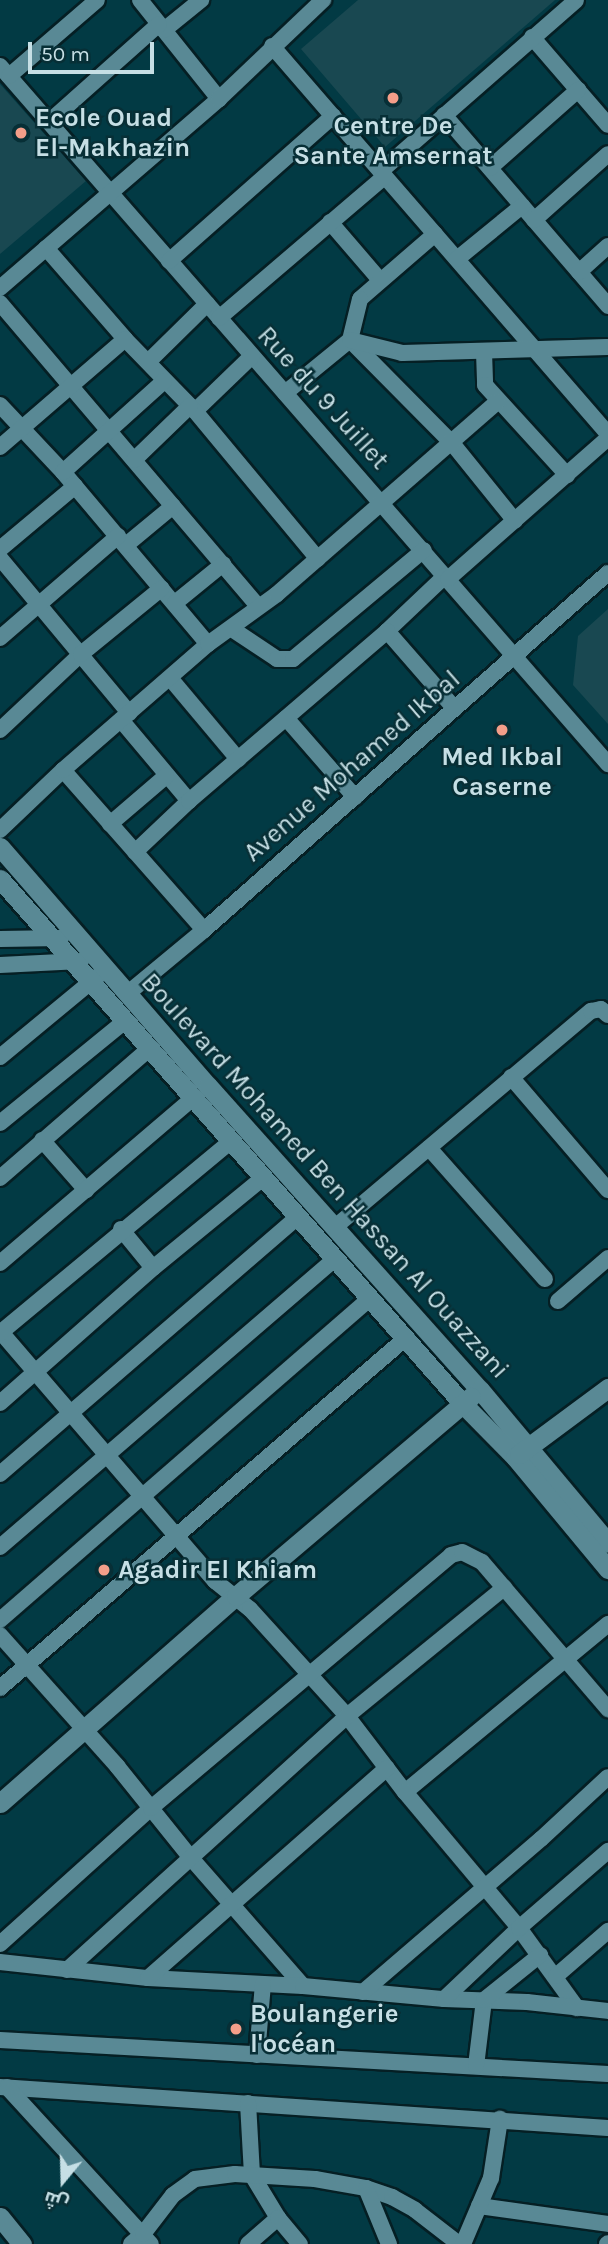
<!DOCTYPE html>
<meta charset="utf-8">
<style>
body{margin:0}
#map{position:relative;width:608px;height:2244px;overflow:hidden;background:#023a44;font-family:Karla,Cairo,sans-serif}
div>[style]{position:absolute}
.built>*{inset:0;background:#194851}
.roads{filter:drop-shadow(2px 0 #051f24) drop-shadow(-2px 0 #051f24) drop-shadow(0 2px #051f24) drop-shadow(0 -2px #051f24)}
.minor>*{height:16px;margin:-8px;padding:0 8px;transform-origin:8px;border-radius:8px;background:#598995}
.tertiary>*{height:19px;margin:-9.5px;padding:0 9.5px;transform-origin:9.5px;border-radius:9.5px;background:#598995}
.dots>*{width:19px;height:19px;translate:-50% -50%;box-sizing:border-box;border:4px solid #072f36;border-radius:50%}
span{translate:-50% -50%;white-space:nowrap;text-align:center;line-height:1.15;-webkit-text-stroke:5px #072f36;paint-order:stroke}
.poi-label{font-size:26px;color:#c6dfe5;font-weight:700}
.left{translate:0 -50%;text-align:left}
.street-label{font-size:26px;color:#c6dfe5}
.north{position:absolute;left:28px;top:2146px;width:70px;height:70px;-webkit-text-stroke:5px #072f36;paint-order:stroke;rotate:199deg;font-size:19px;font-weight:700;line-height:28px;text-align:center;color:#c6dfe5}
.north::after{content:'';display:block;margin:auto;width:24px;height:32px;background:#c6dfe5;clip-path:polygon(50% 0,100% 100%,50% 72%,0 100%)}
.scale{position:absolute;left:28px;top:42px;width:126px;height:32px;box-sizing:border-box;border:4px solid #c6dfe5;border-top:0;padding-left:9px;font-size:21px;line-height:24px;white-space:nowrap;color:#c6dfe5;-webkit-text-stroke:5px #072f36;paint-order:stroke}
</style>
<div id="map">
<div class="built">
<div style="clip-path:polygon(358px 0,555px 0,385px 147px,301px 49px)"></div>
<div style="clip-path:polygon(0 84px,86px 181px,0 254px)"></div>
<div style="clip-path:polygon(608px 609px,608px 724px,573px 685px,578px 636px)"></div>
</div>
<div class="roads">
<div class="minor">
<div style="left:140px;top:0;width:127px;rotate:51.4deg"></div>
<div style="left:164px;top:30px;width:48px;rotate:-39deg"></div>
<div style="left:532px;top:37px;width:116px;rotate:49.2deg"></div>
<div style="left:272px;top:46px;width:513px;rotate:49.11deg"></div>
<div style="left:0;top:66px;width:926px;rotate:48.94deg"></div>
<div style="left:9px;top:76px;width:116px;rotate:-40.8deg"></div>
<div style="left:444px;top:115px;width:252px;rotate:49.3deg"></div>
<div style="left:49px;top:122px;width:147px;rotate:-41.7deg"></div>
<div style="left:490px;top:168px;width:118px;rotate:-41.6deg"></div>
<div style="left:381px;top:171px;width:259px;rotate:-41.2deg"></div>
<div style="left:534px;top:220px;width:99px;rotate:-41.7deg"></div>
<div style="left:330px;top:222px;width:75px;rotate:49.3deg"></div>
<div style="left:435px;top:234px;width:99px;rotate:139.1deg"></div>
<div style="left:360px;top:299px;width:42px;rotate:103.7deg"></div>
<div style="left:350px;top:340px;width:145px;rotate:45.3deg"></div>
<div style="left:452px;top:443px;width:100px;rotate:51.1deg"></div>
<div style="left:46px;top:248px;width:121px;rotate:49deg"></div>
<div style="left:457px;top:259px;width:84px;rotate:-39.2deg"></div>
<div style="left:169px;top:261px;width:219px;rotate:-41.5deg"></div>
<div style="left:579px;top:272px;width:39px;rotate:-42deg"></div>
<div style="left:0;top:288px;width:289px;rotate:-40.8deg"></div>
<div style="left:219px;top:99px;width:144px;rotate:-43.6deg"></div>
<div style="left:0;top:303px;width:398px;rotate:49.6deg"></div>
<div style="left:219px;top:318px;width:218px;rotate:-40.5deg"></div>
<div style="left:484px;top:352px;width:33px;rotate:88deg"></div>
<div style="left:485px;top:385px;width:122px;rotate:47.7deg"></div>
<div style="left:148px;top:362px;width:83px;rotate:-44.5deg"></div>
<div style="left:285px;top:393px;width:84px;rotate:-39.2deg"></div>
<div style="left:350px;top:340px;width:54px;rotate:14deg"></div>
<div style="left:402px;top:353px;width:206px;rotate:-1.7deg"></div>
<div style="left:0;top:405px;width:92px;rotate:46.8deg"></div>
<div style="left:63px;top:472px;width:225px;rotate:49.9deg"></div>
<div style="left:195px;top:411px;width:79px;rotate:-44deg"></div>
<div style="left:0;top:447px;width:165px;rotate:-40.8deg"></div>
<div style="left:125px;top:339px;width:100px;rotate:45.8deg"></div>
<div style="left:195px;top:411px;width:192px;rotate:50.3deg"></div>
<div style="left:134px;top:460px;width:78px;rotate:-44deg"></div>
<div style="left:63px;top:472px;width:136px;rotate:-42deg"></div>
<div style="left:126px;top:545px;width:61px;rotate:-39.7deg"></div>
<div style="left:0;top:549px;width:98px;rotate:-40deg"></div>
<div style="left:0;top:558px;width:202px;rotate:50.2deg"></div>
<div style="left:445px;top:576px;width:80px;rotate:136.5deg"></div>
<div style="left:387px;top:631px;width:103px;rotate:48.9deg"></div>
<div style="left:448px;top:579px;width:213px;rotate:-41.4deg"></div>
<div style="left:175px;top:603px;width:62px;rotate:-39.1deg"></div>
<div style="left:232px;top:629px;width:54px;rotate:33.7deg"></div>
<div style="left:277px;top:659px;width:16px"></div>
<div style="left:293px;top:659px;width:170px;rotate:-39.8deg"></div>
<div style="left:0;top:638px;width:156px;rotate:-40.8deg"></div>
<div style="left:170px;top:678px;width:106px;rotate:50deg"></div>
<div style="left:286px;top:718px;width:105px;rotate:48.9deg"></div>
<div style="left:121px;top:720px;width:106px;rotate:50deg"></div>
<div style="left:0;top:730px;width:111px;rotate:-43.2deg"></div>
<div style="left:81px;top:654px;width:104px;rotate:-39.2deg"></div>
<div style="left:63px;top:770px;width:213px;rotate:48.6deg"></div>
<div style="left:110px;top:824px;width:74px;rotate:-40.6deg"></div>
<div style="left:0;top:830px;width:87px;rotate:-43.6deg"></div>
<div style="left:63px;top:770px;width:192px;rotate:-41deg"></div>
<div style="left:208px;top:644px;width:85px;rotate:-35.9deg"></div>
<div style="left:277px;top:594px;width:293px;rotate:-41.1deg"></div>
<div style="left:135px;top:852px;width:74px;rotate:-43.4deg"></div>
<div style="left:189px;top:801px;width:261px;rotate:-40.6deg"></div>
<div style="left:0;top:939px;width:61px;rotate:-0.9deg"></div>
<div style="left:0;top:965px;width:81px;rotate:-2.8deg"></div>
<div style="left:127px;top:994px;width:100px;rotate:-39.7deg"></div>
<div style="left:204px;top:930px;width:539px;rotate:-41.47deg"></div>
<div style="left:0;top:1057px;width:127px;rotate:-39.6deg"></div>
<div style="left:511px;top:1077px;width:149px;rotate:49.4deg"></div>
<div style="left:0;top:1123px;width:161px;rotate:-39.2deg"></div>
<div style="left:42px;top:1140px;width:67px;rotate:48.7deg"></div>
<div style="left:429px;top:1148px;width:175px;rotate:48.5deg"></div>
<div style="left:0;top:1178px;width:198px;rotate:-40.9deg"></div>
<div style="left:335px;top:1227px;width:335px;rotate:-40.2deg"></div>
<div style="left:591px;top:1011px;width:10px;rotate:-11deg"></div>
<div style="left:601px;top:1009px;width:9px;rotate:41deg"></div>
<div style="left:121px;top:1229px;width:50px;rotate:50.6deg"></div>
<div style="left:0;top:1263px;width:254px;rotate:-40.5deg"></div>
<div style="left:558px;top:1301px;width:66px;rotate:-40.7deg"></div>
<div style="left:0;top:1331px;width:330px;rotate:49.3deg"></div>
<div style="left:215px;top:1581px;width:45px;rotate:38.7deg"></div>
<div style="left:250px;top:1609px;width:144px;rotate:47.8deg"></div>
<div style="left:347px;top:1716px;width:96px;rotate:52.7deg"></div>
<div style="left:405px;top:1792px;width:264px;rotate:-39.6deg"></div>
<div style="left:0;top:1333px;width:300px;rotate:-39.7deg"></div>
<div style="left:0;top:1403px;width:204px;rotate:-41.4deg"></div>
<div style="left:153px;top:1268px;width:142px;rotate:-39.3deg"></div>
<div style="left:0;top:1474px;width:394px;rotate:-40.8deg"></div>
<div style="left:0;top:1547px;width:442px;rotate:-40.7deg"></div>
<div style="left:0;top:1620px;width:491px;rotate:-41deg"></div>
<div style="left:0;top:1635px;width:176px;rotate:48.2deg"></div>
<div style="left:117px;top:1766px;width:118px;rotate:51.2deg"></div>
<div style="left:191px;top:1858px;width:170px;rotate:48.8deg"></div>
<div style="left:0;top:1688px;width:537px;rotate:-40.77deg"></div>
<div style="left:405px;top:1792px;width:177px;rotate:50deg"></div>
<div style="left:519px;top:1928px;width:99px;rotate:54.1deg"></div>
<div style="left:0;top:1944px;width:203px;rotate:-42deg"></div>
<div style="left:151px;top:1808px;width:392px;rotate:-40.1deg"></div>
<div style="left:451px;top:1555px;width:11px;rotate:-15deg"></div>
<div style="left:462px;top:1552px;width:22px;rotate:27deg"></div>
<div style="left:482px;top:1562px;width:194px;rotate:49.4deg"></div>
<div style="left:0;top:1962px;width:149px;rotate:6.2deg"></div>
<div style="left:148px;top:1978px;width:155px;rotate:3deg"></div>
<div style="left:303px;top:1986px;width:142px;rotate:5.3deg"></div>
<div style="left:444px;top:1999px;width:83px;rotate:2.1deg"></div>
<div style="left:527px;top:2002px;width:81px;rotate:6.3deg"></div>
<div style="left:67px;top:1970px;width:378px;rotate:-42.2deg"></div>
<div style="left:347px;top:1716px;width:203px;rotate:-39.2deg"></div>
<div style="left:556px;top:1976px;width:69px;rotate:-40.9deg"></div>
<div style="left:148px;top:1978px;width:318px;rotate:-41.3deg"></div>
<div style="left:363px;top:1992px;width:235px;rotate:-40.7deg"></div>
<div style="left:541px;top:1839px;width:91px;rotate:-42.8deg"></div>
<div style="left:444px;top:1999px;width:103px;rotate:-43.4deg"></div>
<div style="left:519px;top:1928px;width:118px;rotate:-40.9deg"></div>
<div style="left:0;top:2040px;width:609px;rotate:3.2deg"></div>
<div style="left:257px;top:2055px;width:71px;rotate:-85.2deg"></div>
<div style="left:476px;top:2066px;width:66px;rotate:-83.1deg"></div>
<div style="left:484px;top:2000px;width:72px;rotate:-38.8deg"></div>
<div style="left:0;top:2087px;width:609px;rotate:3.86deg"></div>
<div style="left:7px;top:2087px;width:213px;rotate:47.5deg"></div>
<div style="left:248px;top:2103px;width:72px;rotate:86.8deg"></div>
<div style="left:252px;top:2175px;width:50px;rotate:58.8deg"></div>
<div style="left:366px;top:2188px;width:28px;rotate:19deg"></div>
<div style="left:392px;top:2197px;width:26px;rotate:29deg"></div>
<div style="left:415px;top:2210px;width:56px;rotate:37.7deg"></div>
<div style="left:479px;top:2206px;width:130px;rotate:7.9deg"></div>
<div style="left:131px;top:2244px;width:16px;rotate:-40deg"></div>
<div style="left:143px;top:2234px;width:49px;rotate:-52.4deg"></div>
<div style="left:173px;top:2195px;width:27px;rotate:-36deg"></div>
<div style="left:195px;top:2179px;width:40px;rotate:-7.1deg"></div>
<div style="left:235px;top:2174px;width:80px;rotate:3.6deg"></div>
<div style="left:315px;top:2179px;width:52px;rotate:10deg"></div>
<div style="left:366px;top:2188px;width:61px;rotate:67.7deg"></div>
<div style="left:248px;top:2244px;width:40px;rotate:-41deg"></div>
<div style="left:278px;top:2218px;width:34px;rotate:50deg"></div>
<div style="left:463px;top:2244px;width:72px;rotate:-67deg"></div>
<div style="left:491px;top:2178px;width:60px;rotate:-81.3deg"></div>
<div style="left:607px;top:2244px;width:1px;rotate:-45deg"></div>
</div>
<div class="tertiary">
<div style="left:0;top:847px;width:317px;rotate:49deg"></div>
<div style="left:208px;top:1086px;width:408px;rotate:48.2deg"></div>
<div style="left:480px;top:1390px;width:199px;rotate:50.1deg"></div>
<div style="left:0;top:879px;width:700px;rotate:48.59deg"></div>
<div style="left:463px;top:1404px;width:74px;rotate:45.5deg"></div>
<div style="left:515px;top:1457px;width:146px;rotate:50.3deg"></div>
<div style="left:519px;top:1454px;width:111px;rotate:-36.6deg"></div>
<div style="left:0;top:1803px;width:314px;rotate:-41.3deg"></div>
<div style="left:236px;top:1596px;width:308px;rotate:-40.3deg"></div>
<div style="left:0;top:2217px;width:35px;rotate:51deg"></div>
</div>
</div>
<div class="dots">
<div style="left:393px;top:98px;background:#f49e89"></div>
<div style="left:21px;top:133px;background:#f49e89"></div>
<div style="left:502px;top:730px;background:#f49e89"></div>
<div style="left:104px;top:1570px;background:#f49e89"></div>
<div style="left:236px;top:2029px;background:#f49e89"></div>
</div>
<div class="poi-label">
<span class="left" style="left:35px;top:133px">Ecole Ouad<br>El-Makhazin</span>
<span style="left:393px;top:141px">Centre De<br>Sante Amsernat</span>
<span style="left:502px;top:772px">Med Ikbal<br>Caserne</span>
<span class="left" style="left:118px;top:1570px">Agadir El Khiam</span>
<span class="left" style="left:250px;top:2029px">Boulangerie<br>l'océan</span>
</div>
<div class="street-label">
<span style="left:323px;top:398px;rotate:48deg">Rue du 9 Juillet</span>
<span style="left:352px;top:766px;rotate:-41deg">Avenue Mohamed Ikbal</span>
<span style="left:325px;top:1176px;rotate:48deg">Boulevard Mohamed Ben Hassan Al Ouazzani</span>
</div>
<div class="north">ش</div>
<div class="scale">50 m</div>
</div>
